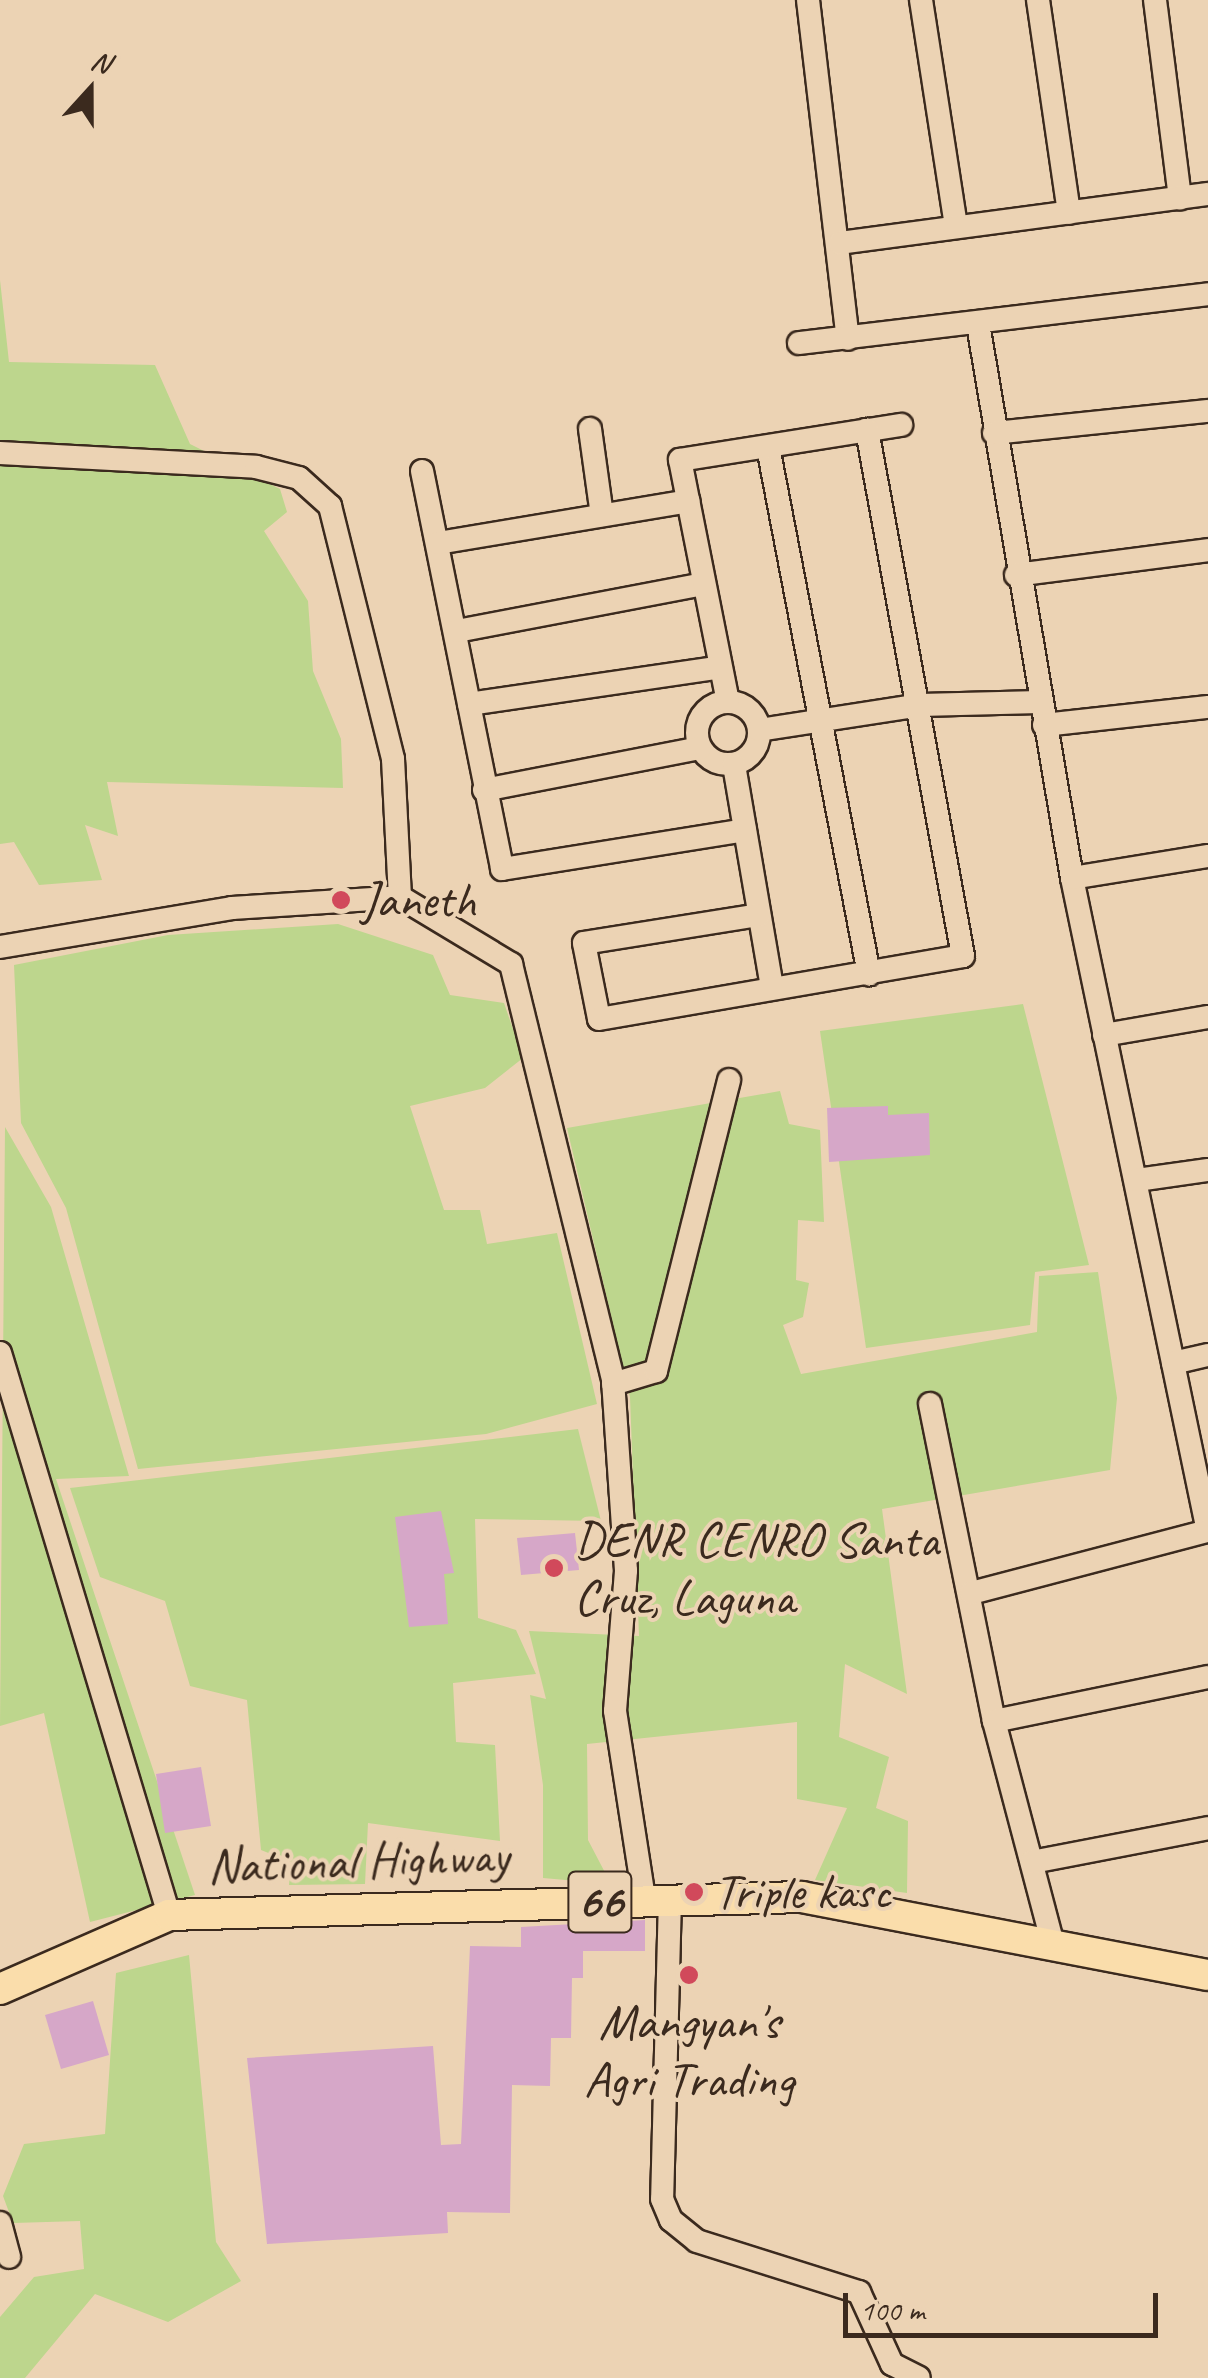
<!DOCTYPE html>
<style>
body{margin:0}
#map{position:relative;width:1208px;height:2378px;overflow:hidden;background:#ecd3b4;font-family:Caveat,sans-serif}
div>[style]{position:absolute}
.green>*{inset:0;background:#bdd68d}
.building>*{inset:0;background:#d6a7c8}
.roads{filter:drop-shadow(2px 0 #3b2a1e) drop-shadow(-2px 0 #3b2a1e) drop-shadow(0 2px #3b2a1e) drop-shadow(0 -2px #3b2a1e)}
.minor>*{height:22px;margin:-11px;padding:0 11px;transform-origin:11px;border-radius:11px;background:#ecd3b4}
.minor>.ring{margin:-11px;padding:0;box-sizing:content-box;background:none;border:22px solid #ecd3b4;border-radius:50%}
.major>*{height:30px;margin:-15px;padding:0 15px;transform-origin:15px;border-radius:15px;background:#faddab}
.dots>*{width:28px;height:28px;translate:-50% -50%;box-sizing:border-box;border:5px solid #ecd3b4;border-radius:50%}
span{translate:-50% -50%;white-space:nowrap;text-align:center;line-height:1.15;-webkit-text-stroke:8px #ecd3b4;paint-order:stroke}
.shield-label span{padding:2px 8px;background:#ecd3b4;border:2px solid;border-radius:8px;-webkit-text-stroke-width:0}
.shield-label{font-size:48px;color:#3b2a1e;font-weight:700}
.poi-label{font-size:50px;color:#3b2a1e}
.left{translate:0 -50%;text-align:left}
.street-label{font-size:50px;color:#3b2a1e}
.north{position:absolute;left:40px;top:40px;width:100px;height:100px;-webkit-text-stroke:8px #ecd3b4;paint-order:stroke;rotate:21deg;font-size:28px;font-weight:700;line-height:40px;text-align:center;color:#3b2a1e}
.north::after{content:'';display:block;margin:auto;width:35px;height:45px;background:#3b2a1e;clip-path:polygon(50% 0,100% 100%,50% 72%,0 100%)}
.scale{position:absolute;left:843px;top:2293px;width:315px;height:45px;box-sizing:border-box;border:5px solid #3b2a1e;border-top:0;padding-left:12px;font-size:30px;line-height:35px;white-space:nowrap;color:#3b2a1e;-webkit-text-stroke:8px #ecd3b4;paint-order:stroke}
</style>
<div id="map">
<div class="green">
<div style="clip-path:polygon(0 280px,9px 362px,155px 365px,190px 444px,280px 489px,287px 512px,264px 531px,308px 601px,313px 671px,341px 739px,343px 788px,107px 782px,118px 836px,85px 825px,102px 880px,39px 885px,14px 842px,0 844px)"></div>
<div style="clip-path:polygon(338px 924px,433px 955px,450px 995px,504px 1003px,523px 1058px,485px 1088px,410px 1106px,444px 1210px,480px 1210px,487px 1244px,557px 1233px,597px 1404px,486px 1434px,138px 1469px,66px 1208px,21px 1123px,14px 965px,168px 935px)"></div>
<div style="clip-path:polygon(1023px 1004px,1089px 1265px,1035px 1272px,1030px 1325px,866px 1348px,820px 1031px)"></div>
<div style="clip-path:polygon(780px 1091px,789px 1124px,820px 1130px,824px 1222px,798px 1220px,796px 1280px,809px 1283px,803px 1317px,783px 1325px,801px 1374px,1037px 1332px,1039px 1276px,1098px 1272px,1117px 1398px,1110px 1470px,882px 1509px,907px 1694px,845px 1664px,839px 1737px,889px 1757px,876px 1808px,908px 1821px,907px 1893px,815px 1880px,847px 1808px,797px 1799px,797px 1722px,587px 1744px,588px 1840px,611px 1884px,543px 1878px,543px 1785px,530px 1695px,546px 1699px,529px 1631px,639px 1636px,630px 1397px,567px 1128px)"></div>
<div style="clip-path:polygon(5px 1127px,51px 1207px,129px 1476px,56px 1479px,195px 1895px,90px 1922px,44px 1713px,0 1726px)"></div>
<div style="clip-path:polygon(578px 1429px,601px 1521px,475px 1519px,478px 1618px,516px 1630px,536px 1674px,453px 1683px,456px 1742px,495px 1745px,500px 1841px,368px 1823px,365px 1884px,289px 1885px,291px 1862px,261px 1850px,247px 1700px,190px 1686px,165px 1601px,100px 1577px,70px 1488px)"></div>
<div style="clip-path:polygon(189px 1955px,216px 2242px,241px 2281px,168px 2322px,95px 2294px,25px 2378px,0 2378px,0 2317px,34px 2277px,84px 2269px,80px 2221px,13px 2223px,3px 2196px,24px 2144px,105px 2134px,116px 1973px)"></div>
</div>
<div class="building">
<div style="clip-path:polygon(888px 1106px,888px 1115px,929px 1113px,930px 1155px,829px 1162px,827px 1108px)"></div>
<div style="clip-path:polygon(441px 1511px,454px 1573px,444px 1574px,448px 1624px,409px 1627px,395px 1517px)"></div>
<div style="clip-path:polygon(575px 1533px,579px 1570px,521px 1575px,517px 1538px)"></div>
<div style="clip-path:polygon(201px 1767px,211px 1826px,165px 1833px,156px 1774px)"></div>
<div style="clip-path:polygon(645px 1920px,645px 1951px,583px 1951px,583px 1978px,572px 1978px,571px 2038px,551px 2038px,550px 2086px,512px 2085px,510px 2213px,447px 2212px,448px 2233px,267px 2244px,247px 2058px,433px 2046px,441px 2145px,461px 2144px,470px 1946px,521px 1947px,521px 1927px)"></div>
<div style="clip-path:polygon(93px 2001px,109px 2055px,61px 2069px,45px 2015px)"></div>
</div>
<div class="roads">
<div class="minor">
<div style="left:808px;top:0;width:341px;rotate:83.3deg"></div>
<div style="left:921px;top:0;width:229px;rotate:81.2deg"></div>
<div style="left:1038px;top:0;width:215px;rotate:81.7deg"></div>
<div style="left:1155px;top:0;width:200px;rotate:82.8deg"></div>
<div style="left:840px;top:243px;width:371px;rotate:-7.6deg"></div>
<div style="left:978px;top:324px;width:562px;rotate:80.37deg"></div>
<div style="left:1072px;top:878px;width:667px;rotate:78.24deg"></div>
<div style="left:799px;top:343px;width:412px;rotate:-6.8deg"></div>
<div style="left:590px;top:429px;width:87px;rotate:82.1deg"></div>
<div style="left:994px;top:433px;width:215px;rotate:-5.9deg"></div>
<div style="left:768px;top:447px;width:537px;rotate:79.15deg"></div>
<div style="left:0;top:453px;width:256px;rotate:3.1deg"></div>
<div style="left:256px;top:467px;width:44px;rotate:14.3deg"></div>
<div style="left:299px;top:478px;width:42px;rotate:42.1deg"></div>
<div style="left:330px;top:506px;width:261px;rotate:76deg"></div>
<div style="left:393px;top:759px;width:138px;rotate:87.1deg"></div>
<div style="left:422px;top:471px;width:406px;rotate:78.6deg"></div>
<div style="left:502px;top:869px;width:246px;rotate:-9.1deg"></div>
<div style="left:438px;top:543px;width:254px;rotate:-9.5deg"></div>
<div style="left:1016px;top:575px;width:194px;rotate:-7.4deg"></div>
<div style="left:457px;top:631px;width:251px;rotate:-10.8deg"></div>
<div class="ring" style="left:697px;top:702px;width:40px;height:40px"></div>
<div style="left:728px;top:702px;width:247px;rotate:-101.2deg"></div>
<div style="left:680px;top:460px;width:224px;rotate:-9deg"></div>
<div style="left:469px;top:704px;width:250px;rotate:-8.3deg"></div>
<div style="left:1044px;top:725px;width:165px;rotate:-6.3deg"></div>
<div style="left:759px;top:730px;width:163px;rotate:-8.8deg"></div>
<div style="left:920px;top:705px;width:120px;rotate:-1.4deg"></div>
<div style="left:734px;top:765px;width:226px;rotate:80.3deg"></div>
<div style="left:484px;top:790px;width:220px;rotate:-11deg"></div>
<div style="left:1072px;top:878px;width:138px;rotate:-9.2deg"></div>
<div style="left:759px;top:915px;width:177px;rotate:170.9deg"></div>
<div style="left:584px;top:943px;width:77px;rotate:78.8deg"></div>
<div style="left:599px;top:1019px;width:369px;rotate:-9.8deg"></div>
<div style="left:963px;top:956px;width:535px;rotate:-100.34deg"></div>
<div style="left:0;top:947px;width:235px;rotate:-9.5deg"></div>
<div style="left:232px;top:908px;width:168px;rotate:-3.7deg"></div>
<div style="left:400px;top:897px;width:130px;rotate:31.1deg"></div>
<div style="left:511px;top:964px;width:428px;rotate:76.2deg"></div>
<div style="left:613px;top:1380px;width:191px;rotate:86.1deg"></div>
<div style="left:626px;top:1571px;width:140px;rotate:94.5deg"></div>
<div style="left:615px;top:1711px;width:190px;rotate:81.2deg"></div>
<div style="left:1104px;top:1035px;width:106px;rotate:-9.8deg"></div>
<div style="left:1137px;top:1180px;width:72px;rotate:-8deg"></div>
<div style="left:0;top:1353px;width:587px;rotate:73.26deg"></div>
<div style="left:1173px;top:1363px;width:36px;rotate:-13deg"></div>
<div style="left:613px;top:1384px;width:45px;rotate:-16.8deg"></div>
<div style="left:656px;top:1371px;width:300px;rotate:-75.9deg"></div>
<div style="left:930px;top:1404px;width:323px;rotate:78.6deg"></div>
<div style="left:994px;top:1721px;width:232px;rotate:75.2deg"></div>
<div style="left:971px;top:1593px;width:245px;rotate:-14.7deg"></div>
<div style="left:994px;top:1721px;width:218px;rotate:-11.6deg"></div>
<div style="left:1032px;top:1862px;width:179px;rotate:-10.9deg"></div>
<div style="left:670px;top:1898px;width:301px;rotate:91.5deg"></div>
<div style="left:662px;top:2199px;width:23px;rotate:67deg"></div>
<div style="left:671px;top:2220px;width:33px;rotate:39deg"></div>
<div style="left:697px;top:2241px;width:170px;rotate:17.5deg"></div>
<div style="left:859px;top:2292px;width:79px;rotate:65.4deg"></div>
<div style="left:892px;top:2364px;width:30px;rotate:27deg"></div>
<div style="left:0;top:2223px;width:35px;rotate:75deg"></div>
</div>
<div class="major">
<div style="left:0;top:1989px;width:184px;rotate:-23.6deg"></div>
<div style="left:169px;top:1915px;width:633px;rotate:-1.63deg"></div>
<div style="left:802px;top:1897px;width:413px;rotate:10.9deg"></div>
</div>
</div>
<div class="dots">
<div style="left:341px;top:900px;background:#d1495b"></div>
<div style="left:554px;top:1568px;background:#d1495b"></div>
<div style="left:694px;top:1892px;background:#d1495b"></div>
<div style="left:689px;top:1975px;background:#d1495b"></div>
</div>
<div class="shield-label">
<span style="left:600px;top:1902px">66</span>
</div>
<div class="poi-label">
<span class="left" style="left:361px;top:900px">Janeth</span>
<span class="left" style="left:574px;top:1568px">DENR CENRO Santa<br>Cruz, Laguna</span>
<span class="left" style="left:714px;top:1892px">Triple kasc</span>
<span style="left:689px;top:2050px">Mangyan's<br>Agri Trading</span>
</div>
<div class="street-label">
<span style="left:358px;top:1861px;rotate:-2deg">National Highway</span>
</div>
<div class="north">N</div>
<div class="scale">100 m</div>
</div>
